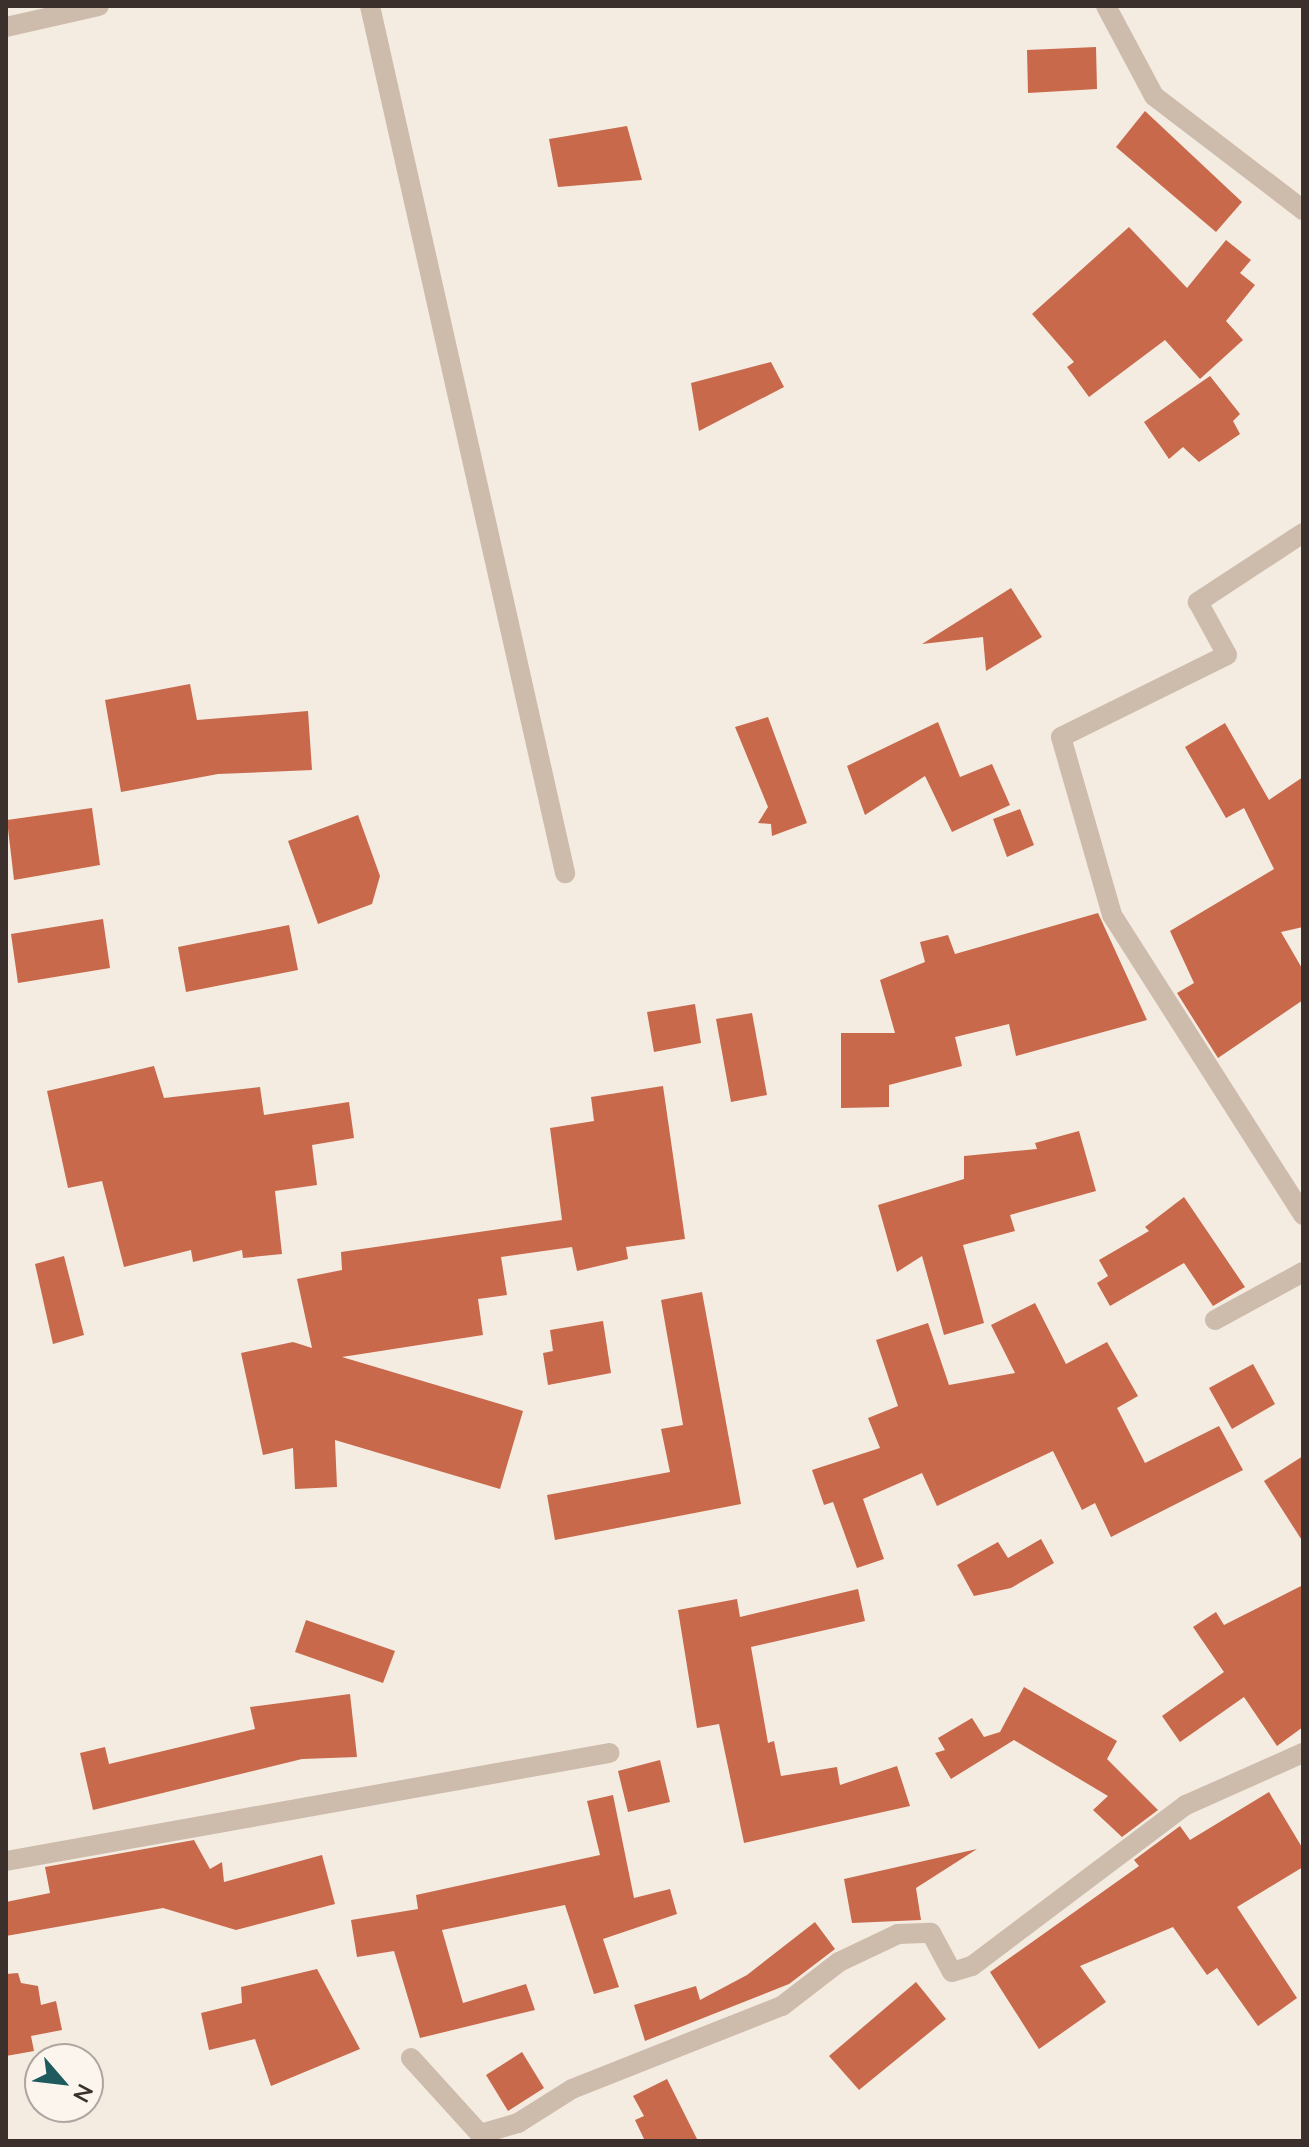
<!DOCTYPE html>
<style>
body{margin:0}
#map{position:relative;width:1309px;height:2147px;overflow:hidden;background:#f4ebe1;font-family:Mulish,sans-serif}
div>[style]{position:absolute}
.building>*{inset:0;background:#c8694b}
.minor>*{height:20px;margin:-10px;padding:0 10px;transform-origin:10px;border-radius:10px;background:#cdbbac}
span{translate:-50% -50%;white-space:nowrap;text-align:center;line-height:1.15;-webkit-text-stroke:6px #fbf5ee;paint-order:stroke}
.frame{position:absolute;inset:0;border:8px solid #3b302b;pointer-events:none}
.north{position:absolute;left:24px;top:2043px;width:80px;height:80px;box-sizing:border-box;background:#fbf5ee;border:2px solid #aea6a0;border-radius:50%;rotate:118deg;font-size:22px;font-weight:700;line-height:32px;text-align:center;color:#3b302b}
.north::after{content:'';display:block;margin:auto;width:28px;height:36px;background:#1f5a5e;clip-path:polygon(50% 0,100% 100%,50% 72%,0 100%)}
</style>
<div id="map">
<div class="building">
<div style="clip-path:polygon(1096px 47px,1097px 89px,1028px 93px,1027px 50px)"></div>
<div style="clip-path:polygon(1145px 111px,1242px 202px,1216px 232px,1116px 147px)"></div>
<div style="clip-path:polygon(627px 126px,642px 180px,558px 187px,549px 139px)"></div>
<div style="clip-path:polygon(1129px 227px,1187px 288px,1226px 240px,1251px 260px,1240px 273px,1255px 285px,1226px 321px,1243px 340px,1200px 379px,1165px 340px,1089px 397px,1067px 367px,1074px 362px,1032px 314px)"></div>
<div style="clip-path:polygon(771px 362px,784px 387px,699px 431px,691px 383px)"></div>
<div style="clip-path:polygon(1210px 376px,1240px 414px,1233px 421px,1240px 434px,1199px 462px,1183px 447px,1169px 459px,1144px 422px)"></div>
<div style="clip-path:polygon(1011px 588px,1042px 637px,986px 671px,983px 637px,922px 644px)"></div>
<div style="clip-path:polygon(190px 684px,197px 720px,308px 711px,312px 770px,218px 774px,121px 792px,105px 700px)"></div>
<div style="clip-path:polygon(768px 717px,807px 823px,772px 836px,771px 824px,758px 823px,768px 807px,735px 727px)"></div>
<div style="clip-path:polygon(938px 722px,960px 777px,992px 764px,1010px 805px,952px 832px,925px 776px,865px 815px,847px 766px)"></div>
<div style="clip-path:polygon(1225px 723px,1269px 800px,1303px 777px,1303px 927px,1281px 932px,1303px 970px,1303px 1000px,1218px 1058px,1177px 993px,1194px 983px,1170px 931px,1274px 869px,1244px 808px,1226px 818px,1185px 747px)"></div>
<div style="clip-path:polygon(92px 808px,100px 865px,14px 880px,7px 820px)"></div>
<div style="clip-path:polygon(1020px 809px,1034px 845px,1007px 857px,993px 819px)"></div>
<div style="clip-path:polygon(358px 815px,380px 876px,372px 904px,318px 924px,288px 841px)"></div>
<div style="clip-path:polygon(1098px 913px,1147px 1020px,1016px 1056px,1009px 1024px,955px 1037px,962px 1066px,889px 1085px,889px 1107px,841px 1108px,841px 1033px,895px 1033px,880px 980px,925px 962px,920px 942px,948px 935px,955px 954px)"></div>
<div style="clip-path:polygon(103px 919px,110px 968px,18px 983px,11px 934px)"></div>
<div style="clip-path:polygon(289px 925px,298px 970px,186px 992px,178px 947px)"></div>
<div style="clip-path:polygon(695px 1004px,701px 1043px,654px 1052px,647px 1012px)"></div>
<div style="clip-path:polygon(752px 1013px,767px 1095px,731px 1102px,716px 1019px)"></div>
<div style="clip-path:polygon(154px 1066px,164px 1098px,260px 1087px,264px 1115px,349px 1102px,354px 1138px,312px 1145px,317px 1185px,275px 1191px,282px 1254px,243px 1258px,242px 1250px,193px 1262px,191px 1250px,124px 1267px,102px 1181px,68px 1188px,47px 1091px)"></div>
<div style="clip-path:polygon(663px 1086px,685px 1239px,626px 1247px,628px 1259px,577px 1271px,572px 1247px,501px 1257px,507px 1295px,478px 1299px,483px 1335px,342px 1357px,523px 1411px,500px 1489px,335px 1440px,337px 1487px,295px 1489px,293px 1448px,263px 1455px,241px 1353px,293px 1342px,312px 1348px,297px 1279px,342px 1270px,341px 1252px,562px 1220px,550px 1128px,594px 1121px,591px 1097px)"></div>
<div style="clip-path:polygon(1079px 1131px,1096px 1191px,1010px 1215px,1015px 1231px,963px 1245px,984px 1323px,944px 1335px,922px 1256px,897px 1272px,878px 1205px,964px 1179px,964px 1156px,1037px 1149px,1035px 1143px)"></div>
<div style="clip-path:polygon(1184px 1197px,1245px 1287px,1213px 1306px,1184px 1263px,1110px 1306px,1097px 1283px,1108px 1276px,1099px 1260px,1149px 1231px,1145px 1227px)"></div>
<div style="clip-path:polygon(64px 1256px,84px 1335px,53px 1344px,35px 1264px)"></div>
<div style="clip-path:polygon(702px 1292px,741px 1504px,555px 1540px,547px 1495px,670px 1472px,661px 1429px,683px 1425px,661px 1300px)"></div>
<div style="clip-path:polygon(1035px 1303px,1066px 1364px,1107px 1342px,1138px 1396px,1117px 1408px,1145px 1463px,1219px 1426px,1243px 1470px,1111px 1537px,1095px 1503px,1082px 1510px,1053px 1451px,937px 1506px,922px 1473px,863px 1499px,884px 1559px,857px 1568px,833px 1502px,824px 1505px,812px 1470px,880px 1448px,868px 1418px,898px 1406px,876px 1340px,928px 1323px,949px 1385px,1015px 1373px,991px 1325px)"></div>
<div style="clip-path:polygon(603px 1321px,611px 1373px,548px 1385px,543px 1353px,553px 1351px,550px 1330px)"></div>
<div style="clip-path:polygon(1253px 1364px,1275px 1404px,1232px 1429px,1209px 1388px)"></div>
<div style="clip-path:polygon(1303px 1456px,1303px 1542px,1264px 1481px)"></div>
<div style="clip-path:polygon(1041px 1539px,1054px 1563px,1011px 1588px,974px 1596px,957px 1565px,998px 1542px,1008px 1558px)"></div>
<div style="clip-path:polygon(1303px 1585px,1303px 1727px,1277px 1746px,1244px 1697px,1180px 1742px,1162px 1716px,1224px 1672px,1193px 1627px,1216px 1612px,1224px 1625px)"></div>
<div style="clip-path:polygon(858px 1589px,865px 1621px,751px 1647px,768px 1743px,774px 1741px,781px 1776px,837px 1767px,840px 1785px,897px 1766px,910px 1806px,744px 1843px,719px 1724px,697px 1728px,678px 1610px,737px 1599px,740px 1617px)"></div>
<div style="clip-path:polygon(306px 1620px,395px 1651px,383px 1683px,295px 1652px)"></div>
<div style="clip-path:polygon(1024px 1687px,1117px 1741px,1107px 1759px,1158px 1810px,1122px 1837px,1093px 1810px,1108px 1796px,1014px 1740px,951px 1779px,935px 1753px,945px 1750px,938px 1738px,972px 1718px,984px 1737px,1000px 1732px)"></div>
<div style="clip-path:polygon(350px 1694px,357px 1757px,302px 1759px,93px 1810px,80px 1753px,105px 1747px,109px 1764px,255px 1729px,250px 1707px)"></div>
<div style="clip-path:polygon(660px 1760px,670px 1802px,628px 1812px,618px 1771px)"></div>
<div style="clip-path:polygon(1269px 1792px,1303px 1849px,1303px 1867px,1237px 1907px,1297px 1998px,1258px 2026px,1217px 1968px,1207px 1975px,1173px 1927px,1080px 1966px,1106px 2002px,1039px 2049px,990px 1972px,1139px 1866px,1134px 1860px,1180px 1826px,1190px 1840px)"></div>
<div style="clip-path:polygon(613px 1795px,634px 1898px,670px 1889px,677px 1914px,603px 1939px,619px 1987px,594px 1994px,565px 1905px,442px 1930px,463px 2003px,526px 1984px,535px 2010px,420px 2038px,394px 1951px,357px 1957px,351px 1920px,418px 1909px,416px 1895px,600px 1855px,587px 1801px)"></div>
<div style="clip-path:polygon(194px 1840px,210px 1869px,222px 1862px,224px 1882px,322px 1855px,335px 1904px,236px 1930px,163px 1908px,6px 1936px,6px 1902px,50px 1893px,45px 1867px)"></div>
<div style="clip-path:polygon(977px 1849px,916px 1888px,921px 1920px,852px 1923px,844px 1879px)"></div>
<div style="clip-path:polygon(815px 1922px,835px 1949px,789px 1984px,645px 2041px,634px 2005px,696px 1986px,700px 2000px,747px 1975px)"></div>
<div style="clip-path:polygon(317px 1969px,360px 2049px,271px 2086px,255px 2039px,209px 2050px,201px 2013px,242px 2003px,241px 1987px)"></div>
<div style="clip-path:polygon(18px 1973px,21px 1983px,38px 1986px,41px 2005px,56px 2001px,62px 2030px,31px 2036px,34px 2051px,6px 2056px,6px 1974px)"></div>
<div style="clip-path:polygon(916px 1982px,946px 2019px,859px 2090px,829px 2056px)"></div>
<div style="clip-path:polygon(522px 2052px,544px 2088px,508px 2111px,486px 2075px)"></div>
<div style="clip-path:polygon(667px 2079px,698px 2141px,645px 2141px,635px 2120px,644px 2116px,633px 2096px)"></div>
</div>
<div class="minor">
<div style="left:370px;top:6px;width:889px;rotate:77.32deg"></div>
<div style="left:1106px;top:6px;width:102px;rotate:61.9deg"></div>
<div style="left:1154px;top:96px;width:188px;rotate:37.4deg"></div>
<div style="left:6px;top:27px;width:95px;rotate:-12.7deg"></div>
<div style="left:1303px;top:533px;width:126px;rotate:146.7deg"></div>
<div style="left:1198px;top:602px;width:60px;rotate:61.3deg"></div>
<div style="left:1227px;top:655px;width:185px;rotate:153.7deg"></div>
<div style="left:1061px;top:737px;width:185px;rotate:74deg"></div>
<div style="left:1112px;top:915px;width:356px;rotate:57.5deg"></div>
<div style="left:1215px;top:1320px;width:100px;rotate:-28.6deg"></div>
<div style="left:6px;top:1861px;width:613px;rotate:-10.15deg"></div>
<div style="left:411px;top:2058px;width:103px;rotate:47.8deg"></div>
<div style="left:480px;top:2134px;width:40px;rotate:-16deg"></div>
<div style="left:518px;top:2123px;width:64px;rotate:-32.2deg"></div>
<div style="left:572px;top:2089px;width:226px;rotate:-21.6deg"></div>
<div style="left:782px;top:2006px;width:72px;rotate:-37.7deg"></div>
<div style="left:839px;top:1962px;width:65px;rotate:-25.4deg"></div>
<div style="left:898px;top:1934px;width:33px;rotate:-2deg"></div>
<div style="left:931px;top:1933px;width:44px;rotate:61.7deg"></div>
<div style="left:952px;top:1972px;width:21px;rotate:-17deg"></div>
<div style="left:972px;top:1966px;width:268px;rotate:-37deg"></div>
<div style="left:1186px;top:1805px;width:128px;rotate:-24deg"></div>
</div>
<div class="frame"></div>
<div class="north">N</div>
</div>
